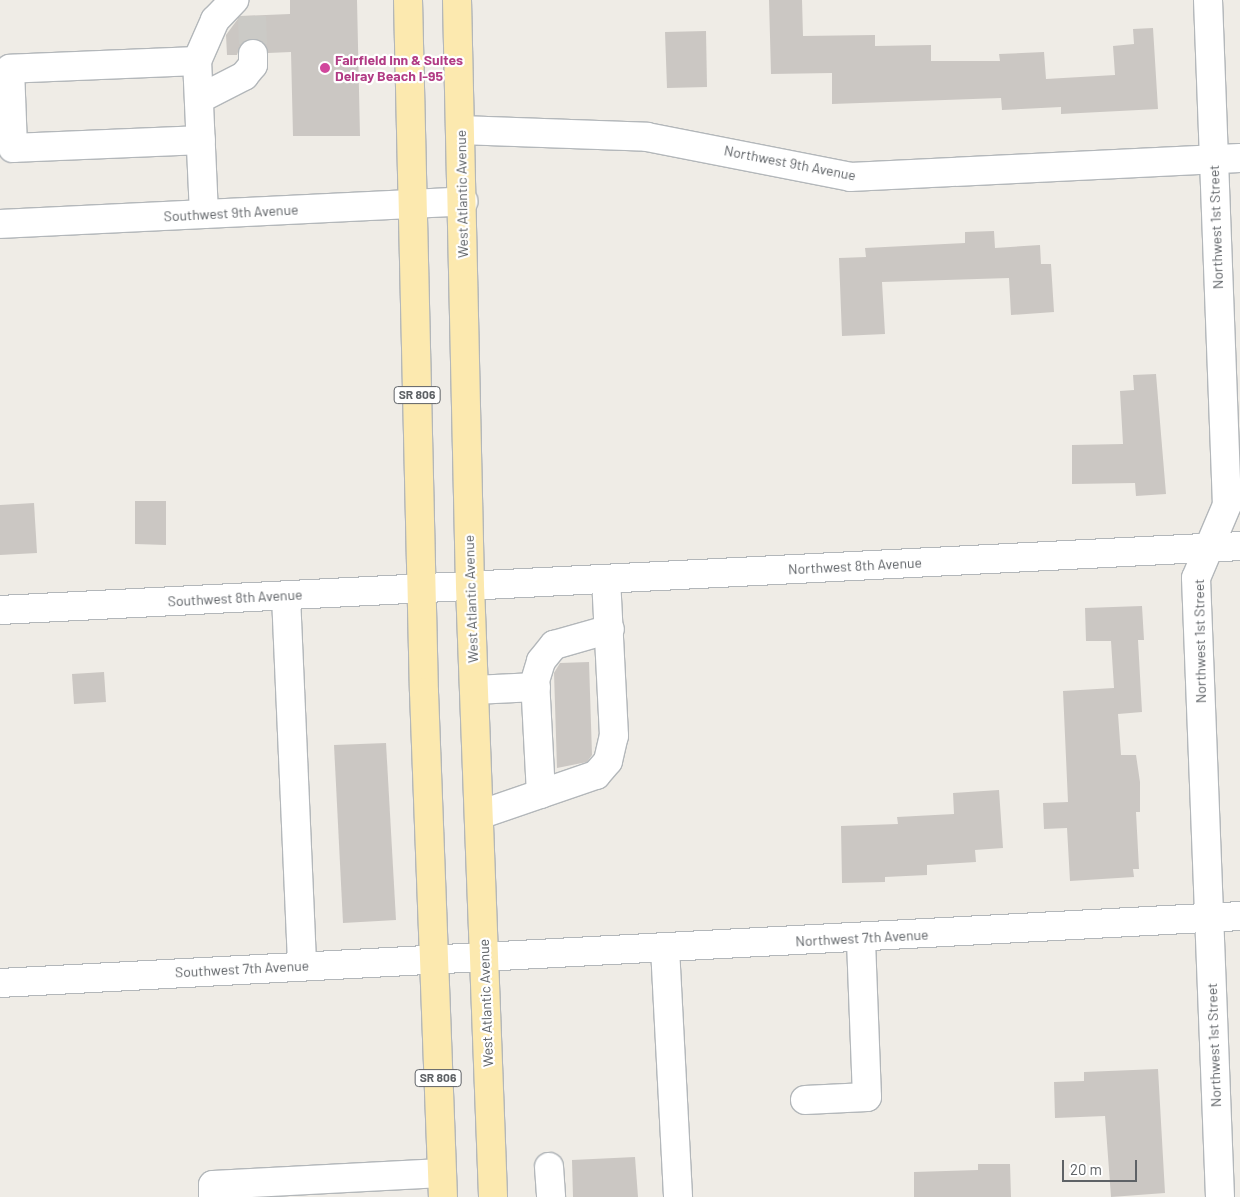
<!DOCTYPE html>
<style>
body{margin:0}
#map{position:relative;width:1240px;height:1197px;overflow:hidden;background:#efece6;font-family:Barlow,sans-serif}
div>[style]{position:absolute}
.building>*{inset:0;background:#cbc7c3}
.minor-tunnel>*{height:28px;margin-top:-14px;transform-origin:0;background:repeating-linear-gradient(90deg,#cbcac6 0 28px,transparent 0 42px)}
.roads{filter:drop-shadow(1px 0 #b3b7ba) drop-shadow(-1px 0 #b3b7ba) drop-shadow(0 1px #b3b7ba) drop-shadow(0 -1px #b3b7ba)}
.minor>*{height:28px;margin:-14px;padding:0 14px;transform-origin:14px;border-radius:14px;background:#fff}
.major>*{height:28px;margin:-14px;padding:0 14px;transform-origin:14px;border-radius:14px;background:#fce9af}
.dots>*{width:14px;height:14px;translate:-50% -50%;box-sizing:border-box;border:2px solid #fff;border-radius:50%}
span{translate:-50% -50%;white-space:nowrap;text-align:center;line-height:1.15;-webkit-text-stroke:4.5px #fff;paint-order:stroke}
.shield-label span{padding:1px 4px;background:#fff;border:1px solid;border-radius:4px;-webkit-text-stroke-width:0}
.shield-label{font-size:12px;color:#5e6266;font-weight:700}
.hotel-label{font-size:14px;color:#b23c85;font-weight:700}
.left{translate:0 -50%;text-align:left}
.street-label{font-size:14px;color:#5e6266}
.scale{position:absolute;left:1062px;top:1160px;width:75px;height:22px;box-sizing:border-box;border:2px solid #5e6266;border-top:0;padding-left:6px;font-size:15px;line-height:18px;white-space:nowrap;color:#5e6266;-webkit-text-stroke:4px #fff;paint-order:stroke}
</style>
<div id="map">
<div class="building">
<div style="clip-path:polygon(290px 0,357px 0,360px 136px,293px 136px,291px 52px,268px 53px,261px 41px,253px 38px,240px 46px,237px 55px,227px 55px,226px 35px,240px 16px,290px 14px)"></div>
<div style="clip-path:polygon(769px 0,802px 0,803px 36px,875px 35px,875px 46px,931px 45px,931px 61px,1000px 61px,999px 54px,1044px 52px,1046px 79px,1115px 75px,1113px 46px,1134px 44px,1133px 29px,1153px 28px,1158px 109px,1061px 114px,1061px 107px,1002px 110px,1001px 98px,832px 104px,832px 73px,771px 74px)"></div>
<div style="clip-path:polygon(706px 31px,707px 87px,667px 88px,665px 32px)"></div>
<div style="clip-path:polygon(994px 231px,995px 248px,1040px 245px,1041px 264px,1051px 264px,1054px 312px,1011px 315px,1009px 278px,882px 282px,885px 334px,842px 336px,839px 258px,866px 257px,865px 248px,965px 243px,965px 232px)"></div>
<div style="clip-path:polygon(1156px 374px,1166px 494px,1136px 496px,1135px 483px,1072px 484px,1072px 445px,1123px 444px,1120px 391px,1134px 390px,1133px 375px)"></div>
<div style="clip-path:polygon(135px 501px,166px 501px,166px 545px,135px 544px)"></div>
<div style="clip-path:polygon(34px 503px,37px 553px,0 555px,0 505px)"></div>
<div style="clip-path:polygon(1142px 606px,1144px 640px,1138px 640px,1142px 712px,1118px 714px,1121px 755px,1136px 755px,1140px 782px,1140px 812px,1136px 812px,1139px 869px,1133px 869px,1134px 877px,1070px 881px,1067px 828px,1044px 829px,1043px 803px,1068px 802px,1063px 691px,1114px 688px,1111px 641px,1086px 641px,1085px 608px)"></div>
<div style="clip-path:polygon(589px 662px,592px 755px,587px 762px,557px 768px,554px 673px,560px 663px)"></div>
<div style="clip-path:polygon(104px 672px,106px 702px,74px 704px,72px 674px)"></div>
<div style="clip-path:polygon(386px 743px,396px 920px,343px 923px,334px 745px)"></div>
<div style="clip-path:polygon(999px 790px,1003px 848px,975px 850px,976px 862px,927px 865px,927px 875px,885px 877px,885px 882px,842px 883px,841px 826px,898px 824px,897px 817px,954px 814px,953px 793px)"></div>
<div style="clip-path:polygon(1158px 1069px,1165px 1193px,1111px 1197px,1105px 1116px,1055px 1118px,1054px 1082px,1084px 1081px,1084px 1072px)"></div>
<div style="clip-path:polygon(635px 1157px,638px 1197px,573px 1197px,572px 1160px)"></div>
<div style="clip-path:polygon(978px 1164px,1010px 1164px,1011px 1197px,914px 1197px,914px 1172px,978px 1170px)"></div>
</div>
<div class="minor-tunnel">
<div style="left:252px;top:16px;width:38px;rotate:88deg"></div>
</div>
<div class="roads">
<div class="minor">
<div style="left:1208px;top:0;width:505px;rotate:87.85deg"></div>
<div style="left:1227px;top:505px;width:79px;rotate:113deg"></div>
<div style="left:1196px;top:578px;width:619px;rotate:87.78deg"></div>
<div style="left:197px;top:61px;width:187px;rotate:177.6deg"></div>
<div style="left:10px;top:69px;width:79px;rotate:87.8deg"></div>
<div style="left:13px;top:148px;width:188px;rotate:-2.4deg"></div>
<div style="left:199px;top:99px;width:51px;rotate:-27.1deg"></div>
<div style="left:244px;top:76px;width:14px;rotate:-51deg"></div>
<div style="left:253px;top:65px;width:11px;rotate:-90deg"></div>
<div style="left:460px;top:130px;width:187px;rotate:2.1deg"></div>
<div style="left:647px;top:137px;width:207px;rotate:11.1deg"></div>
<div style="left:850px;top:177px;width:390px;rotate:-2.8deg"></div>
<div style="left:204px;top:214px;width:153px;rotate:-92.6deg"></div>
<div style="left:197px;top:61px;width:45px;rotate:-66.3deg"></div>
<div style="left:215px;top:20px;width:28px;rotate:-46deg"></div>
<div style="left:0;top:224px;width:464px;rotate:-2.8deg"></div>
<div style="left:286px;top:596px;width:370px;rotate:87.5deg"></div>
<div style="left:0;top:610px;width:1242px;rotate:-2.95deg"></div>
<div style="left:474px;top:690px;width:62px;rotate:-2.8deg"></div>
<div style="left:541px;top:794px;width:113px;rotate:-93deg"></div>
<div style="left:535px;top:681px;width:21px;rotate:-73deg"></div>
<div style="left:541px;top:661px;width:21px;rotate:-51deg"></div>
<div style="left:554px;top:645px;width:58px;rotate:-15.9deg"></div>
<div style="left:479px;top:815px;width:124px;rotate:-18.9deg"></div>
<div style="left:596px;top:775px;width:18px;rotate:-49deg"></div>
<div style="left:608px;top:761px;width:26px;rotate:-77deg"></div>
<div style="left:614px;top:736px;width:157px;rotate:-92.9deg"></div>
<div style="left:665px;top:948px;width:249px;rotate:87deg"></div>
<div style="left:0;top:983px;width:1242px;rotate:-3.09deg"></div>
<div style="left:805px;top:1100px;width:62px;rotate:-2.8deg"></div>
<div style="left:867px;top:1097px;width:159px;rotate:-92.2deg"></div>
<div style="left:549px;top:1167px;width:30px;rotate:86deg"></div>
<div style="left:213px;top:1197px;width:12px;rotate:-90deg"></div>
<div style="left:213px;top:1185px;width:229px;rotate:-3deg"></div>
</div>
<div class="major">
<div style="left:408px;top:0;width:692px;rotate:88.68deg"></div>
<div style="left:424px;top:692px;width:505px;rotate:87.85deg"></div>
<div style="left:457px;top:0;width:586px;rotate:88.73deg"></div>
<div style="left:470px;top:586px;width:611px;rotate:87.84deg"></div>
</div>
</div>
<div class="dots">
<div style="left:325px;top:68px;background:#d1479c"></div>
</div>
<div class="shield-label">
<span style="left:417px;top:395px">SR 806</span>
<span style="left:438px;top:1078px">SR 806</span>
</div>
<div class="hotel-label">
<span class="left" style="left:335px;top:68px">Fairfield Inn &amp; Suites<br>Delray Beach I-95</span>
</div>
<div class="street-label">
<span style="left:790px;top:163px;rotate:11deg">Northwest 9th Avenue</span>
<span style="left:462px;top:194px;rotate:-91deg">West Atlantic Avenue</span>
<span style="left:231px;top:213px;rotate:-3deg">Southwest 9th Avenue</span>
<span style="left:1216px;top:227px;rotate:-92deg">Northwest 1st Street</span>
<span style="left:855px;top:566px;rotate:-3deg">Northwest 8th Avenue</span>
<span style="left:235px;top:598px;rotate:-3deg">Southwest 8th Avenue</span>
<span style="left:471px;top:599px;rotate:-92deg">West Atlantic Avenue</span>
<span style="left:1200px;top:641px;rotate:-91deg">Northwest 1st Street</span>
<span style="left:862px;top:938px;rotate:-3deg">Northwest 7th Avenue</span>
<span style="left:242px;top:969px;rotate:-3deg">Southwest 7th Avenue</span>
<span style="left:486px;top:1003px;rotate:-92deg">West Atlantic Avenue</span>
<span style="left:1214px;top:1045px;rotate:-92deg">Northwest 1st Street</span>
</div>
<div class="scale">20 m</div>
</div>
